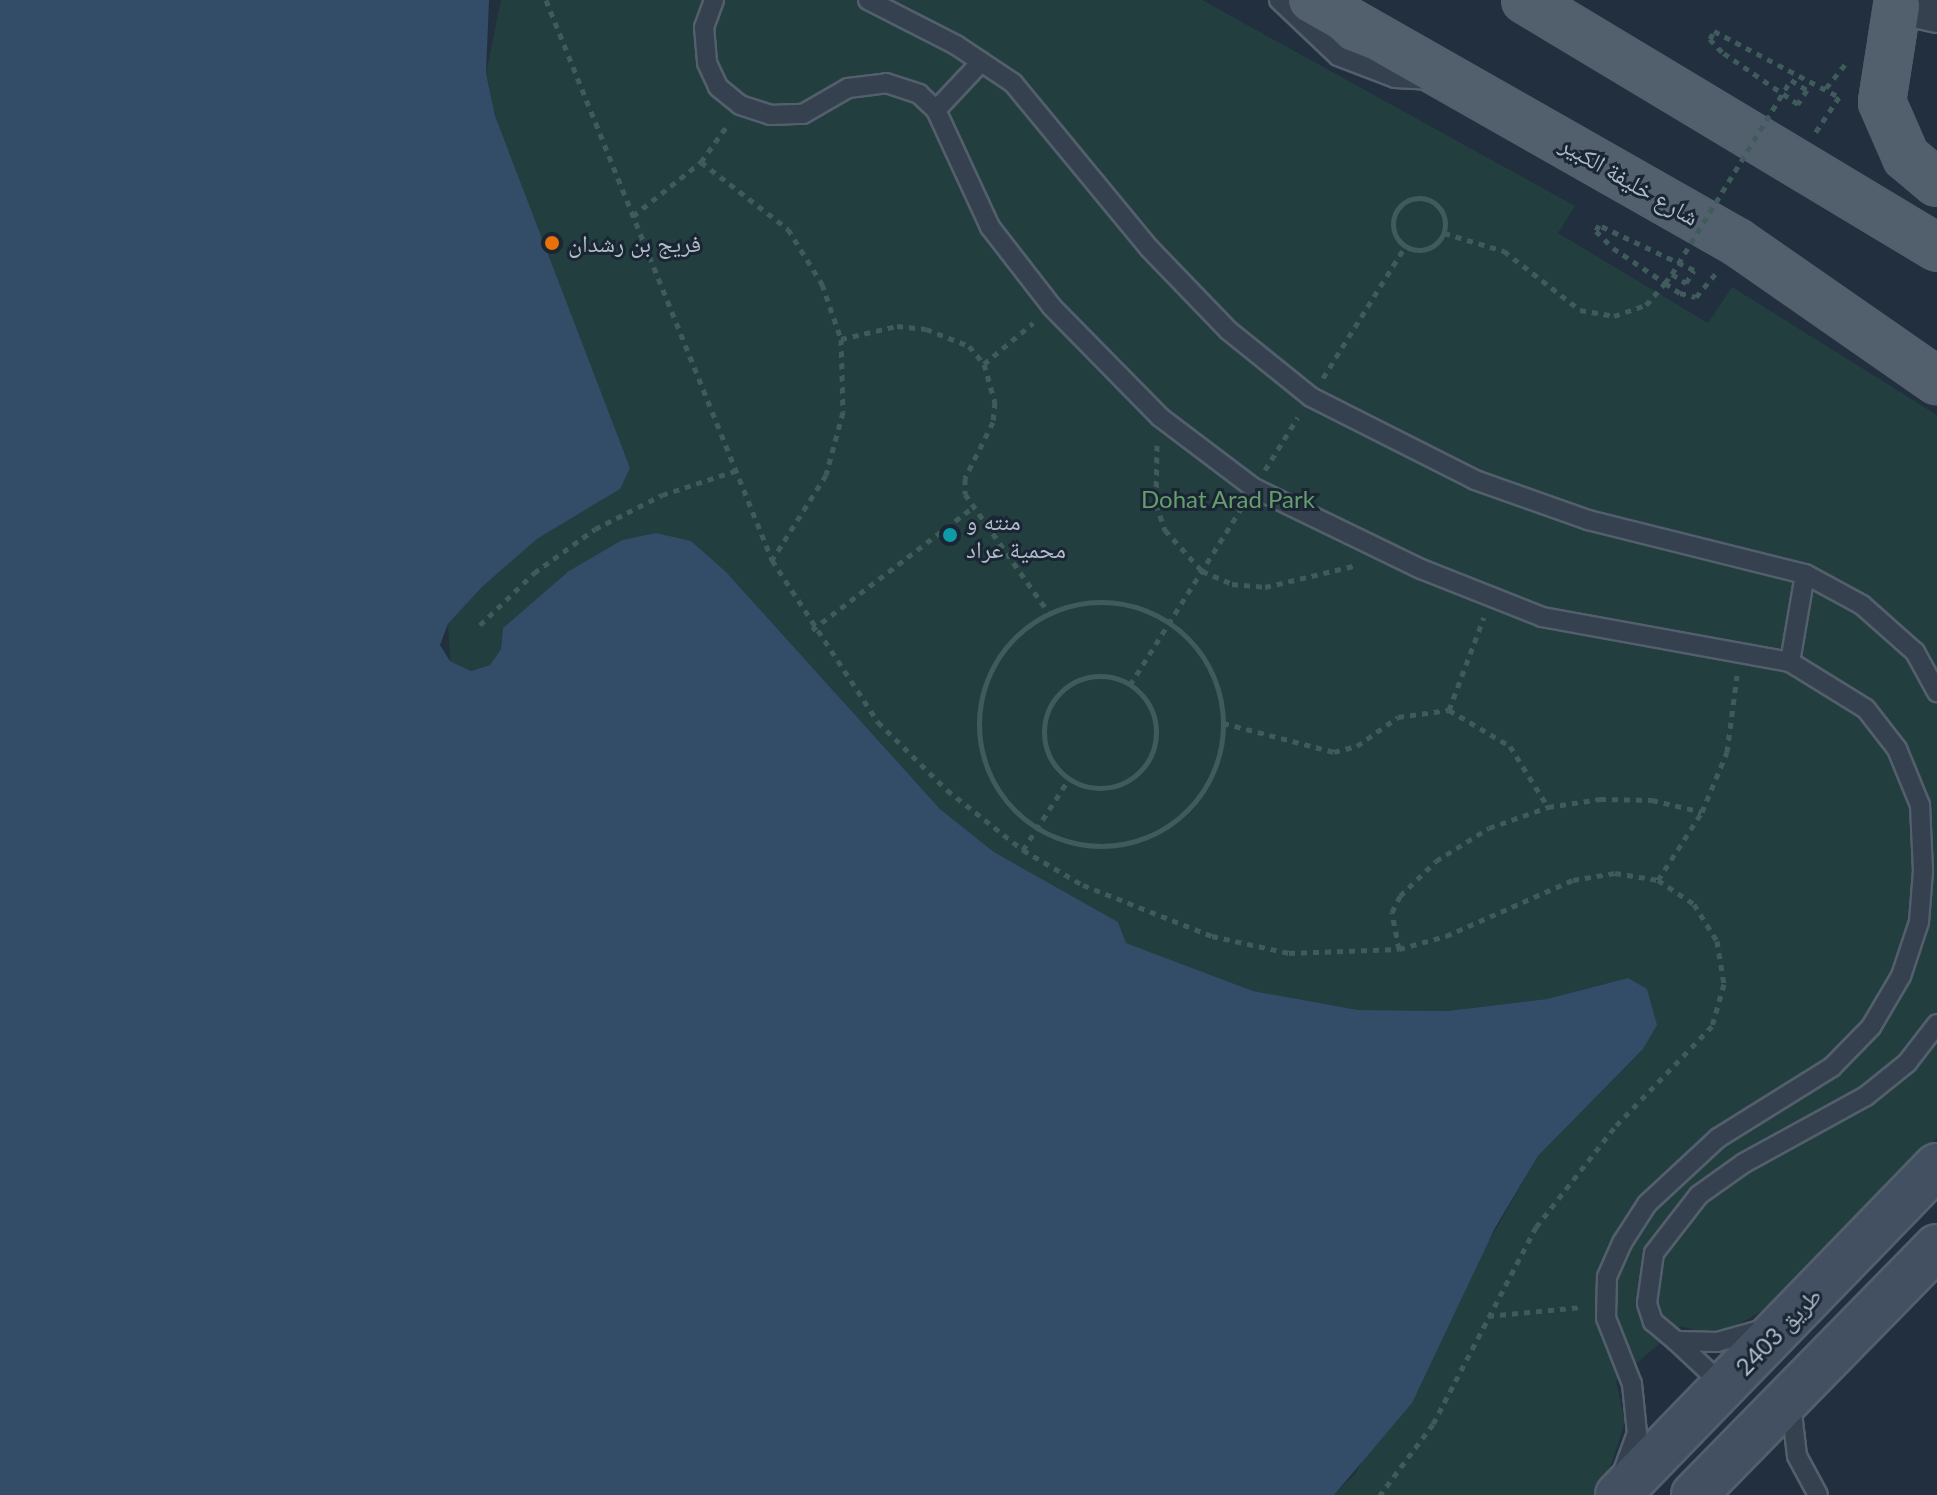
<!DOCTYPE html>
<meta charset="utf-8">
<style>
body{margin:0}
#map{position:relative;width:1937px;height:1495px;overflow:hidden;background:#212f3e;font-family:Lato,"Noto Naskh Arabic",sans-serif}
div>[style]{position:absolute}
.green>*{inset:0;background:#233e3f}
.water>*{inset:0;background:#334c67}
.path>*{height:5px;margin-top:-2.5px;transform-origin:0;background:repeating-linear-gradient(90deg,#405b5c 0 6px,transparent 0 12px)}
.path>.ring{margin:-2.5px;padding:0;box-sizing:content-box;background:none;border:5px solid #405b5c;border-radius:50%}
.roads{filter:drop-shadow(2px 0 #535f6c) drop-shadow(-2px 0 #535f6c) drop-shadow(0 2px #535f6c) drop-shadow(0 -2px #535f6c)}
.lane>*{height:18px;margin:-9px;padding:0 9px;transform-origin:9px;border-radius:9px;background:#35414e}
.street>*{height:34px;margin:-17px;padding:0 17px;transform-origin:17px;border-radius:17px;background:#35414e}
.secondary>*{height:44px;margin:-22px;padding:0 22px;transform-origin:22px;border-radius:22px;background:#425061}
.primary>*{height:44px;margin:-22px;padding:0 22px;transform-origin:22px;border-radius:22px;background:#52606e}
.path-bridge>*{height:5px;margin-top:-2.5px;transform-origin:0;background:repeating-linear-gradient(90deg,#405b5c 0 6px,transparent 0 12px)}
.dots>*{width:22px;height:22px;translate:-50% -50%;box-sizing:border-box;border:4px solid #1a2633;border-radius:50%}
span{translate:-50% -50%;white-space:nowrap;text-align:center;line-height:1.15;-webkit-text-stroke:6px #1a2633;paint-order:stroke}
.street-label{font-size:24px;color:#b0bcc9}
.poi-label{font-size:24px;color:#b0bcc9}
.left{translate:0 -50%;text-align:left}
.park-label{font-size:24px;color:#659d6d}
</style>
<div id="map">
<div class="green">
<div style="clip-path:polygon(501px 0,1202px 0,1575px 206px,1558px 233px,1708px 323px,1732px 287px,1937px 415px,1937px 1138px,1790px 1295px,1718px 1336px,1680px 1326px,1616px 1381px,1625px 1422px,1605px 1484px,1594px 1495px,1334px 1495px,1355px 1474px,1538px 1156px,1643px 1049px,1628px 978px,1547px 999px,1447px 1011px,1358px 1010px,1253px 991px,1126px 943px,1118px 922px,994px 852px,940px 809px,726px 572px,656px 533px,622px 540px,570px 571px,503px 628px,501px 649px,490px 665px,471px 671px,450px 661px,448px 624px,482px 587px,537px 539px,620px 489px,495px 116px,486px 73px)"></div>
</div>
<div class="water">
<div style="clip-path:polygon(0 0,489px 0,486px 73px,495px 116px,630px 468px,620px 489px,537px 539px,482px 587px,448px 624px,440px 645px,450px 661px,471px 671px,490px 665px,501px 649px,503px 628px,569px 571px,622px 540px,656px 533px,691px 541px,726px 572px,940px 809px,994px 852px,1118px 922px,1126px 943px,1253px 991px,1358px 1010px,1447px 1011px,1547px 999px,1628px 978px,1647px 989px,1657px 1025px,1643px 1049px,1538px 1156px,1495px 1228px,1412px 1403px,1334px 1495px,0 1495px)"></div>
</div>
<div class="path">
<div style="left:546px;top:0;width:604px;rotate:68.02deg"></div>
<div style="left:772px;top:560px;width:194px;rotate:56.8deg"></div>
<div style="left:878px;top:722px;width:97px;rotate:44.6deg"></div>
<div style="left:947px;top:790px;width:97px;rotate:38.3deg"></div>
<div style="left:1023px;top:850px;width:69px;rotate:30.3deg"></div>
<div style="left:1083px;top:885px;width:139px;rotate:21.6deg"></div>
<div style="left:1212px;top:936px;width:79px;rotate:12.4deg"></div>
<div style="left:1289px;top:953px;width:110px;rotate:-2.1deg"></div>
<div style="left:1399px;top:949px;width:49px;rotate:-15.5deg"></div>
<div style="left:1446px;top:936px;width:139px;rotate:-23.8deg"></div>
<div style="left:1573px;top:880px;width:43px;rotate:-9.5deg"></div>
<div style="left:1615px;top:873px;width:44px;rotate:9.2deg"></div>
<div style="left:1658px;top:880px;width:43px;rotate:33.7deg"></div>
<div style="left:1694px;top:904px;width:44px;rotate:58.1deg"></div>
<div style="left:1717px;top:941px;width:44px;rotate:80.8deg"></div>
<div style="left:1724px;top:984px;width:44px;rotate:105.9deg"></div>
<div style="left:1712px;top:1026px;width:141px;rotate:133.9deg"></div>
<div style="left:1614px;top:1128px;width:126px;rotate:128.2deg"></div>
<div style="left:1536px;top:1227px;width:222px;rotate:117.6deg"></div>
<div style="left:1433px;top:1424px;width:89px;rotate:126.7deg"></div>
<div style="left:1791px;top:80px;width:19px;rotate:32deg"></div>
<div style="left:1807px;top:90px;width:17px;rotate:123deg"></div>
<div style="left:1798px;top:104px;width:92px;rotate:-145.6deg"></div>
<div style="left:1722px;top:52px;width:18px;rotate:-133deg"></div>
<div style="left:1710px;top:39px;width:9px;rotate:-63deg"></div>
<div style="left:1714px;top:31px;width:141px;rotate:27.8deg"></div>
<div style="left:1839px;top:97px;width:43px;rotate:123.7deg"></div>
<div style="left:1826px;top:88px;width:36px;rotate:-51deg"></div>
<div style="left:701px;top:162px;width:110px;rotate:37.6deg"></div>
<div style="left:788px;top:229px;width:65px;rotate:58.3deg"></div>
<div style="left:822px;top:284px;width:58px;rotate:70.9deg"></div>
<div style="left:841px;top:339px;width:73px;rotate:88.4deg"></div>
<div style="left:843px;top:412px;width:65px;rotate:105.1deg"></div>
<div style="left:826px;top:475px;width:101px;rotate:122.4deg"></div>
<div class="ring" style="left:1393px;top:198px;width:47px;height:47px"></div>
<div style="left:633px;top:216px;width:87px;rotate:-38.5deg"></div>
<div style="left:701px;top:162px;width:48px;rotate:-54.3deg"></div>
<div style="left:1444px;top:233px;width:63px;rotate:16.7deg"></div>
<div style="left:1504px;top:251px;width:96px;rotate:37.8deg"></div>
<div style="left:1580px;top:310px;width:35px;rotate:10deg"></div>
<div style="left:1614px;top:316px;width:34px;rotate:-19deg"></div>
<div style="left:1646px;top:305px;width:29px;rotate:-49deg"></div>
<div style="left:1665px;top:283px;width:11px;rotate:-52deg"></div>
<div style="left:1672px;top:274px;width:17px;rotate:33deg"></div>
<div style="left:1686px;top:283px;width:15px;rotate:-58deg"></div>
<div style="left:1694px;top:270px;width:105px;rotate:-154.7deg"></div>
<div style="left:1599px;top:225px;width:7px;rotate:117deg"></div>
<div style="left:1596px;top:231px;width:24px;rotate:45deg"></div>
<div style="left:1613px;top:248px;width:63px;rotate:33.9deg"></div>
<div style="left:1665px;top:283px;width:18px;rotate:34deg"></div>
<div style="left:1680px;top:293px;width:16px;rotate:14deg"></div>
<div style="left:1696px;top:297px;width:31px;rotate:-50deg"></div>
<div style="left:841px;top:339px;width:57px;rotate:-13.1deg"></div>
<div style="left:897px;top:326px;width:29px;rotate:6deg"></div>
<div style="left:926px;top:329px;width:46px;rotate:21.6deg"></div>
<div style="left:969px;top:346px;width:23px;rotate:50deg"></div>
<div style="left:984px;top:364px;width:40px;rotate:74deg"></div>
<div style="left:995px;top:402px;width:20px;rotate:96deg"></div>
<div style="left:993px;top:422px;width:63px;rotate:116.6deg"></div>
<div style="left:965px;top:478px;width:16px;rotate:90deg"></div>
<div style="left:965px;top:494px;width:146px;rotate:54.8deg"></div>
<div style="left:984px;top:364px;width:64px;rotate:-39.9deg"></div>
<div style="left:1323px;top:378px;width:155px;rotate:-58deg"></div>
<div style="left:1157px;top:445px;width:59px;rotate:91deg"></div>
<div style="left:1156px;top:504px;width:28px;rotate:71deg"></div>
<div style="left:1165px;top:530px;width:55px;rotate:47.9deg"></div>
<div style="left:1202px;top:571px;width:33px;rotate:23deg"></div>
<div style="left:1232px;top:584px;width:33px;rotate:5deg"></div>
<div style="left:1265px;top:587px;width:95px;rotate:-13.4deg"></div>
<div style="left:1265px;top:470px;width:62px;rotate:-58.1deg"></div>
<div class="ring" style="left:979px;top:602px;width:239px;height:239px"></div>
<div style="left:480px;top:625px;width:75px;rotate:-43.9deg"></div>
<div style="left:534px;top:573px;width:75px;rotate:-35.8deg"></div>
<div style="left:595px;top:529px;width:75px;rotate:-26.9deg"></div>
<div style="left:662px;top:495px;width:77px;rotate:-18.2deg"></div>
<div style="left:812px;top:630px;width:200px;rotate:-37.3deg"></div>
<div class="ring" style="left:1044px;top:676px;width:107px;height:107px"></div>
<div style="left:1130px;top:685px;width:208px;rotate:-57.8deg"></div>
<div style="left:1449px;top:710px;width:99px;rotate:-69.4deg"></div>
<div style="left:1223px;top:723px;width:115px;rotate:14.6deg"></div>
<div style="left:1334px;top:752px;width:24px;rotate:-15deg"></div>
<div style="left:1357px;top:746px;width:50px;rotate:-35.3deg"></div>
<div style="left:1398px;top:717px;width:51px;rotate:-7.8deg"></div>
<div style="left:1449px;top:710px;width:71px;rotate:30.5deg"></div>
<div style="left:1510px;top:746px;width:72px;rotate:58.1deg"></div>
<div style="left:1023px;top:850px;width:85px;rotate:-57.1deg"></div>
<div style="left:1658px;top:880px;width:81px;rotate:-57.1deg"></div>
<div style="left:1702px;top:812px;width:65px;rotate:-67.4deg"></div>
<div style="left:1727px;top:752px;width:77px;rotate:-82.5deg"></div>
<div style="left:1399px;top:949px;width:38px;rotate:-101deg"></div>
<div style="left:1392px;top:912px;width:18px;rotate:-63deg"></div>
<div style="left:1400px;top:896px;width:50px;rotate:-44.2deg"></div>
<div style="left:1436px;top:861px;width:62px;rotate:-31.9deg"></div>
<div style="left:1489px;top:828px;width:63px;rotate:-19.6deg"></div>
<div style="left:1548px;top:807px;width:53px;rotate:-8.7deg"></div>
<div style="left:1600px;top:799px;width:52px;rotate:1.1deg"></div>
<div style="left:1652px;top:800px;width:51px;rotate:13.5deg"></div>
<div style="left:1488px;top:1316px;width:94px;rotate:-5.5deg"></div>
</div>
<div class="roads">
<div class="lane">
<div style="left:714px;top:0;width:29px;rotate:110deg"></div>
<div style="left:704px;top:27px;width:36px;rotate:85deg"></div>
<div style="left:707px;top:63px;width:26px;rotate:65deg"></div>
<div style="left:718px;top:87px;width:28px;rotate:39deg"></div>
<div style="left:740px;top:105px;width:32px;rotate:18deg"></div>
<div style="left:770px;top:115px;width:33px;rotate:-2deg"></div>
<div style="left:803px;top:114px;width:52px;rotate:-30deg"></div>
<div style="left:848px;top:88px;width:38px;rotate:-7deg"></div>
<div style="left:886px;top:83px;width:35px;rotate:18deg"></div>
<div style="left:919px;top:94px;width:23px;rotate:43deg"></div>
<div style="left:936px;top:110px;width:129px;rotate:65.2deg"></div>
<div style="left:990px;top:227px;width:101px;rotate:52.2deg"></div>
<div style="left:1052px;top:307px;width:154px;rotate:45.5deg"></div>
<div style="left:1160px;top:417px;width:118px;rotate:37.1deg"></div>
<div style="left:1254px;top:488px;width:186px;rotate:25.9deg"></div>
<div style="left:1421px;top:569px;width:130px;rotate:21.6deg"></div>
<div style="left:1542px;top:617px;width:252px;rotate:10.3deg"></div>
<div style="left:1790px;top:662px;width:89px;rotate:31.7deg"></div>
<div style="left:1866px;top:709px;width:51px;rotate:52.2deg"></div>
<div style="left:1897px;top:749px;width:61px;rotate:67.7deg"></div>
<div style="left:1920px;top:805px;width:66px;rotate:87.4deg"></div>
<div style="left:1923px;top:871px;width:51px;rotate:94.5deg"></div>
<div style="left:1919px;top:922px;width:57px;rotate:108.4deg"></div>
<div style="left:1901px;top:976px;width:59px;rotate:120.5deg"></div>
<div style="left:1871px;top:1027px;width:56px;rotate:134.3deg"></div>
<div style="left:1832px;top:1067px;width:134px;rotate:148.1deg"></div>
<div style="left:1718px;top:1138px;width:97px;rotate:137.1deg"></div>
<div style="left:1647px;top:1204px;width:46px;rotate:122.7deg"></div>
<div style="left:1622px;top:1243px;width:37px;rotate:114deg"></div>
<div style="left:1607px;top:1277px;width:41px;rotate:91.4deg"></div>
<div style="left:1606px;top:1318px;width:71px;rotate:68.5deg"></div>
<div style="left:1632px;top:1384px;width:49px;rotate:84.2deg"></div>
<div style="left:1637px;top:1433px;width:40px;rotate:110.2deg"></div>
<div style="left:868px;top:0;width:99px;rotate:27.1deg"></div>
<div style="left:956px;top:45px;width:69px;rotate:33.7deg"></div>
<div style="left:1013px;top:83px;width:214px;rotate:50.5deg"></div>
<div style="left:1149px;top:248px;width:115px;rotate:46.1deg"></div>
<div style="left:1229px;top:331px;width:105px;rotate:38.8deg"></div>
<div style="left:1311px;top:397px;width:184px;rotate:26.8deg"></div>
<div style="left:1475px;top:480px;width:120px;rotate:19.5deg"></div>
<div style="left:1588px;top:520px;width:224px;rotate:14deg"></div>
<div style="left:1805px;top:574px;width:65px;rotate:28.5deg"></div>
<div style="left:1862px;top:605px;width:71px;rotate:41.6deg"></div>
<div style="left:1915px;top:652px;width:46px;rotate:61.2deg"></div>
<div style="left:1279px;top:0;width:81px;rotate:43.5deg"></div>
<div style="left:1338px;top:56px;width:61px;rotate:21.1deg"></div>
<div style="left:1395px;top:78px;width:34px;rotate:3deg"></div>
<div style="left:936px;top:110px;width:66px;rotate:-46.8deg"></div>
<div style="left:1790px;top:662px;width:89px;rotate:-80.3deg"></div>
<div style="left:1764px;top:1329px;width:49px;rotate:164.5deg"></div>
<div style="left:1717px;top:1342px;width:41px;rotate:-178.6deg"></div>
<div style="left:1676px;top:1341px;width:30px;rotate:-140deg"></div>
<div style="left:1653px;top:1322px;width:20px;rotate:-108deg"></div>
<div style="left:1647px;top:1303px;width:50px;rotate:-82deg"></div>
<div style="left:1654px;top:1253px;width:73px;rotate:-52.2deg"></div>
<div style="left:1699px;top:1195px;width:55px;rotate:-35.4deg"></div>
<div style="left:1744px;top:1163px;width:139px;rotate:-28.8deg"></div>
<div style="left:1866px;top:1096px;width:53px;rotate:-38.8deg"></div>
<div style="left:1907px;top:1063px;width:49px;rotate:-52.4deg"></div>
<div style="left:1676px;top:1341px;width:67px;rotate:43.2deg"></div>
<div style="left:1791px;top:1404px;width:52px;rotate:83.4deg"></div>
<div style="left:1797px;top:1456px;width:44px;rotate:61.7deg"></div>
</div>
<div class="street">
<div style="left:1899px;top:0;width:6px;rotate:108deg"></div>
<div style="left:1897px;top:6px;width:41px;rotate:12.7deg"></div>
</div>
<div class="secondary">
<div style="left:1618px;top:1495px;width:458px;rotate:-45.9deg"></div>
<div style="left:1694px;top:1495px;width:347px;rotate:-45.6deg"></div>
</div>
<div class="primary">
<div style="left:1311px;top:0;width:490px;rotate:29.6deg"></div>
<div style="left:1737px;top:242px;width:244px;rotate:34.8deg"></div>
<div style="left:1525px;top:0;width:481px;rotate:31deg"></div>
<div style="left:1897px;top:6px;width:97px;rotate:98.9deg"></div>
<div style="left:1882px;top:102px;width:60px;rotate:66.4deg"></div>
<div style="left:1906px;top:157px;width:40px;rotate:40deg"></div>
</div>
</div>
<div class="path-bridge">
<div style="left:1672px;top:274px;width:228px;rotate:-58.5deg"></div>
</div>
<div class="dots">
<div style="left:552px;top:243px;background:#e8710a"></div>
<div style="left:950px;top:535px;background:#0f9aa8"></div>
</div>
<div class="street-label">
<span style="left:1630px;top:180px;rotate:30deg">شارع خليفة الكبير</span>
<span style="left:1778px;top:1331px;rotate:-46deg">طريق 2403</span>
</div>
<div class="poi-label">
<span class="left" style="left:568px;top:243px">فريج بن رشدان</span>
<span class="left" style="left:966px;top:535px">منته و<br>محمية عراد</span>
</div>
<div class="park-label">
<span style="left:1228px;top:499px">Dohat Arad Park</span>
</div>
</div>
